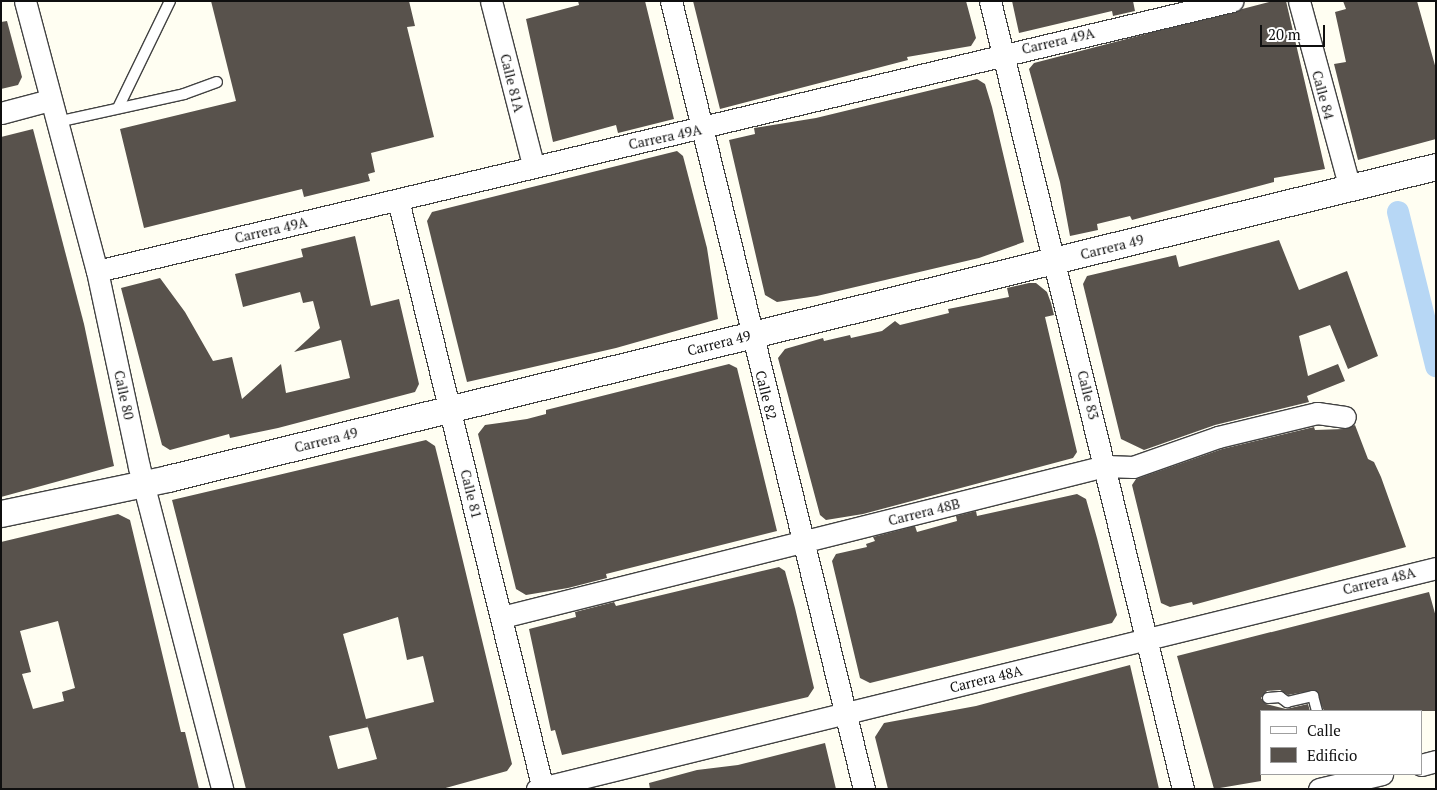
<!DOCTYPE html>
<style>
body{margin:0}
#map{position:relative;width:1437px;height:790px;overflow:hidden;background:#fffef2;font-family:"PT Serif",serif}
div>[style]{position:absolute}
.canal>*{height:22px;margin:-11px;padding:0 11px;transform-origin:11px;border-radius:11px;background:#b7d7f5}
.building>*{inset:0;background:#58524c}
.roads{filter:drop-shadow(1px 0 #424242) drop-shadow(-1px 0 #424242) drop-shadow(0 1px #424242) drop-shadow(0 -1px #424242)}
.service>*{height:10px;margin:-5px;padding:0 5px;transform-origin:5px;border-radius:5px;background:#fff}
.minor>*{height:21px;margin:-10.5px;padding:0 10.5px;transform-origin:10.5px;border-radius:10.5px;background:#fff}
.tertiary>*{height:26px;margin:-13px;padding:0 13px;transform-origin:13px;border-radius:13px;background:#fff}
span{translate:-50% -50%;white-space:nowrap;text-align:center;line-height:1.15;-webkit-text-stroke:5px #fff;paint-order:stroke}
.street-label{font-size:14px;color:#0f0f0f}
.frame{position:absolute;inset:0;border:2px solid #0f0f0f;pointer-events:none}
.legend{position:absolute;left:1260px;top:710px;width:162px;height:65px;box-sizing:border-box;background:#fff;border:1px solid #9f9f9f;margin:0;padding:6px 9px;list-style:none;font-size:15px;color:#0f0f0f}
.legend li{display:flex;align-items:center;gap:10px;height:25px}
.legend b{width:25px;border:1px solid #9f9f9f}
.scale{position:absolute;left:1260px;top:25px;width:65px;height:22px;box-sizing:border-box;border:2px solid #0f0f0f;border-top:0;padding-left:6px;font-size:15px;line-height:18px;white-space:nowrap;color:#0f0f0f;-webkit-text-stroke:4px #fff;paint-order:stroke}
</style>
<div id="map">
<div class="canal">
<div style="left:1398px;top:212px;width:159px;rotate:76.1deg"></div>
</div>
<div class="building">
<div style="clip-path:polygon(211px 1px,409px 1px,415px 26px,407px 27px,434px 137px,371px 153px,375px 172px,368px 174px,370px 181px,304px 197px,302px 189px,144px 228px,120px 129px,236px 101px)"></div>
<div style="clip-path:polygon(578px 1px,645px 1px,674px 119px,618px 133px,616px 125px,553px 142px,526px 19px,579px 5px)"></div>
<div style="clip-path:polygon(693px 1px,966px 1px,976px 38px,971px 46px,907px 57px,908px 60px,720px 109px)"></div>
<div style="clip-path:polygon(1012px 1px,1133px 1px,1135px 11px,1113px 16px,1112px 11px,1019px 33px)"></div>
<div style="clip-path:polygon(1273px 1px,1286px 1px,1325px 169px,1274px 178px,1274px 182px,1132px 220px,1130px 216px,1097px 224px,1098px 230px,1070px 236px,1060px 182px,1029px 69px,1034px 63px)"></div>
<div style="clip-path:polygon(1343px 1px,1417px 1px,1436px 69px,1436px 139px,1358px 160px,1334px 64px,1346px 62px,1335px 12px,1346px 9px)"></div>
<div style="clip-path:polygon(7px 21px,22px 77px,18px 85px,1px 89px,1px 22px)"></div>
<div style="clip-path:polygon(977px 79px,985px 84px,992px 107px,1024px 242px,979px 258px,817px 296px,777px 302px,765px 295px,729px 140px,755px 134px,754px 128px,816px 118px)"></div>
<div style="clip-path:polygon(33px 129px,84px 324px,114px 466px,1px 497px,1px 137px)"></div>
<div style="clip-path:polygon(677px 151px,683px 156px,707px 248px,718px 319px,616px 348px,467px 382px,427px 221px,432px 212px)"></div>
<div style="clip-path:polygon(355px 236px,371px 306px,399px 299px,419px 384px,415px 392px,278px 428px,230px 438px,229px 434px,170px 450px,162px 445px,121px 288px,160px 278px,185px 312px,213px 361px,232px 357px,242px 399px,281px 364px,286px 393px,350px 378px,341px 340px,294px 352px,320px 328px,313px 301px,303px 303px,300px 292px,243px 307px,235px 274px,303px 257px,301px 249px)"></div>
<div style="clip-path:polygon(1279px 240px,1299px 290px,1347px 271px,1378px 356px,1348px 369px,1330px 325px,1299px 336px,1308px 376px,1338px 364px,1345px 381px,1307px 396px,1309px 402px,1215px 425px,1144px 450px,1121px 439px,1083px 284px,1087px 276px,1176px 255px,1179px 267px)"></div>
<div style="clip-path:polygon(1029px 283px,1036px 283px,1047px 292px,1051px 303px,1054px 315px,1045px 317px,1077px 452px,1073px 458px,863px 514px,826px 520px,820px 515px,778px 358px,785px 349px,823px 338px,824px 341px,850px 335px,851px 338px,882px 331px,895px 321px,900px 325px,949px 313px,948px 309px,1009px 297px,1007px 288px)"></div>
<div style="clip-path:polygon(729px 364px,737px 368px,777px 531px,606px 574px,607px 578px,568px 588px,526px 595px,516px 589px,478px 434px,485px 425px,527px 419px,546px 414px,546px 410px)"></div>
<div style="clip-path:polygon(1355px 425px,1368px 459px,1374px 462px,1381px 477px,1406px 547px,1193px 605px,1192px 602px,1170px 607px,1161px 603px,1132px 485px,1136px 479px,1222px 449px,1314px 427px,1315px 430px,1344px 429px)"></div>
<div style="clip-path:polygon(evenodd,426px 440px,435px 446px,440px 466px,512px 764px,507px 771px,442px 789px,246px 789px,172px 500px,426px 440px,398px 617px,407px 660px,423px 656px,434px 702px,366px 719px,343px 634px,398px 617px,426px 440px,367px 724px,377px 759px,338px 769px,329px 736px,368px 727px,367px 724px)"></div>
<div style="clip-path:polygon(1077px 494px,1086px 499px,1097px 538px,1117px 615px,1112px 623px,870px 683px,860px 678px,832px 561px,836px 554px,867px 547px,866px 544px,875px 541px,873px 537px,915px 526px,917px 532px,957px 521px,956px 516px,976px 511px,977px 516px)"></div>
<div style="clip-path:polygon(evenodd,118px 514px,130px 520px,181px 732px,185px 732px,199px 789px,1px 789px,1px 542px,118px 514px,58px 621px,75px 688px,62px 692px,64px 701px,33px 709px,22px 674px,31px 672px,20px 631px,58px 621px)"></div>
<div style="clip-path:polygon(779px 567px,785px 571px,795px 608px,814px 688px,808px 697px,562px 755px,555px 730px,551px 731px,529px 629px,576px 617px,575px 612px,614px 602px,616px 606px)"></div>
<div style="clip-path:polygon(1429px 592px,1436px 617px,1436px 711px,1324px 711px,1315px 690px,1288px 695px,1280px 690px,1267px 691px,1261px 698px,1266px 704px,1286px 709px,1308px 704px,1310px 711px,1261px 711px,1261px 781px,1214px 789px,1177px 656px)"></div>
<div style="clip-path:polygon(1130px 665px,1159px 789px,888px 789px,875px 737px,884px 723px,976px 706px)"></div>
<div style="clip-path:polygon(825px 743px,836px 789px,650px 789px,649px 783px,697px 770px,738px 765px)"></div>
</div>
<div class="roads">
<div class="service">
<div style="left:118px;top:108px;width:119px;rotate:-64.1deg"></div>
<div style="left:57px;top:122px;width:130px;rotate:-12.4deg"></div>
<div style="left:184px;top:94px;width:35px;rotate:-20deg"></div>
<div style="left:1268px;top:698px;width:12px;rotate:-5deg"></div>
<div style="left:1280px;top:697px;width:9px;rotate:36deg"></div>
<div style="left:1287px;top:702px;width:27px;rotate:-13deg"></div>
<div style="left:1313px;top:696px;width:16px;rotate:75deg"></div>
</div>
<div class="minor">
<div style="left:25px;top:1px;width:279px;rotate:75.1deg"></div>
<div style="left:97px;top:271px;width:200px;rotate:77.9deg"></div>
<div style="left:139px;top:467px;width:333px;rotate:75.5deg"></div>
<div style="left:491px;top:1px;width:169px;rotate:75.6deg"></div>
<div style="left:671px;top:1px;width:811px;rotate:76.24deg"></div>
<div style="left:990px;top:1px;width:811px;rotate:76.24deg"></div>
<div style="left:1299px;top:1px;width:195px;rotate:74.8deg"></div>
<div style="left:1px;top:113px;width:51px;rotate:-14.9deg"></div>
<div style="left:398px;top:200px;width:607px;rotate:76.17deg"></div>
<div style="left:97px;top:271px;width:1167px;rotate:-13.38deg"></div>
<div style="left:502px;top:617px;width:622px;rotate:-14.06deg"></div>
<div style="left:1105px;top:466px;width:28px;rotate:2deg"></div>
<div style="left:1133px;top:467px;width:90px;rotate:-19.4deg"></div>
<div style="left:1218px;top:437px;width:102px;rotate:-13.6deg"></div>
<div style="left:1317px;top:413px;width:28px;rotate:8deg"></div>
<div style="left:1421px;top:765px;width:16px;rotate:-15deg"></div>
<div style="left:537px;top:789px;width:926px;rotate:-13.81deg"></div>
<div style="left:1319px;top:789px;width:65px;rotate:-13.4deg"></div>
</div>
<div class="tertiary">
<div style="left:1px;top:514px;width:171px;rotate:-11.8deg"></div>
<div style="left:168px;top:479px;width:1306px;rotate:-13.82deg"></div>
</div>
</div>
<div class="street-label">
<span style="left:1058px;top:41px;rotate:-13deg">Carrera 49A</span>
<span style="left:512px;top:83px;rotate:76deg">Calle 81A</span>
<span style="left:1323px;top:95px;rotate:75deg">Calle 84</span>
<span style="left:665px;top:137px;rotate:-12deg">Carrera 49A</span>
<span style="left:271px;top:230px;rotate:-13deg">Carrera 49A</span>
<span style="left:1112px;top:247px;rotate:-14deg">Carrera 49</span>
<span style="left:719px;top:343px;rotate:-14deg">Carrera 49</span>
<span style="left:124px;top:395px;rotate:78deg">Calle 80</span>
<span style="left:766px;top:395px;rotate:76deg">Calle 82</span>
<span style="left:1088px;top:395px;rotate:76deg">Calle 83</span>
<span style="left:326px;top:440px;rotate:-14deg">Carrera 49</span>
<span style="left:471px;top:494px;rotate:76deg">Calle 81</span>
<span style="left:924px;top:512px;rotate:-14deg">Carrera 48B</span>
<span style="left:1379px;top:581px;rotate:-14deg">Carrera 48A</span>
<span style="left:986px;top:679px;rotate:-14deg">Carrera 48A</span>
</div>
<div class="frame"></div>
<ul class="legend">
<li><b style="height:6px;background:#fff"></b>Calle</li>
<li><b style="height:14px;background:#58524c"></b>Edificio</li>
</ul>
<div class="scale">20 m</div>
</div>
